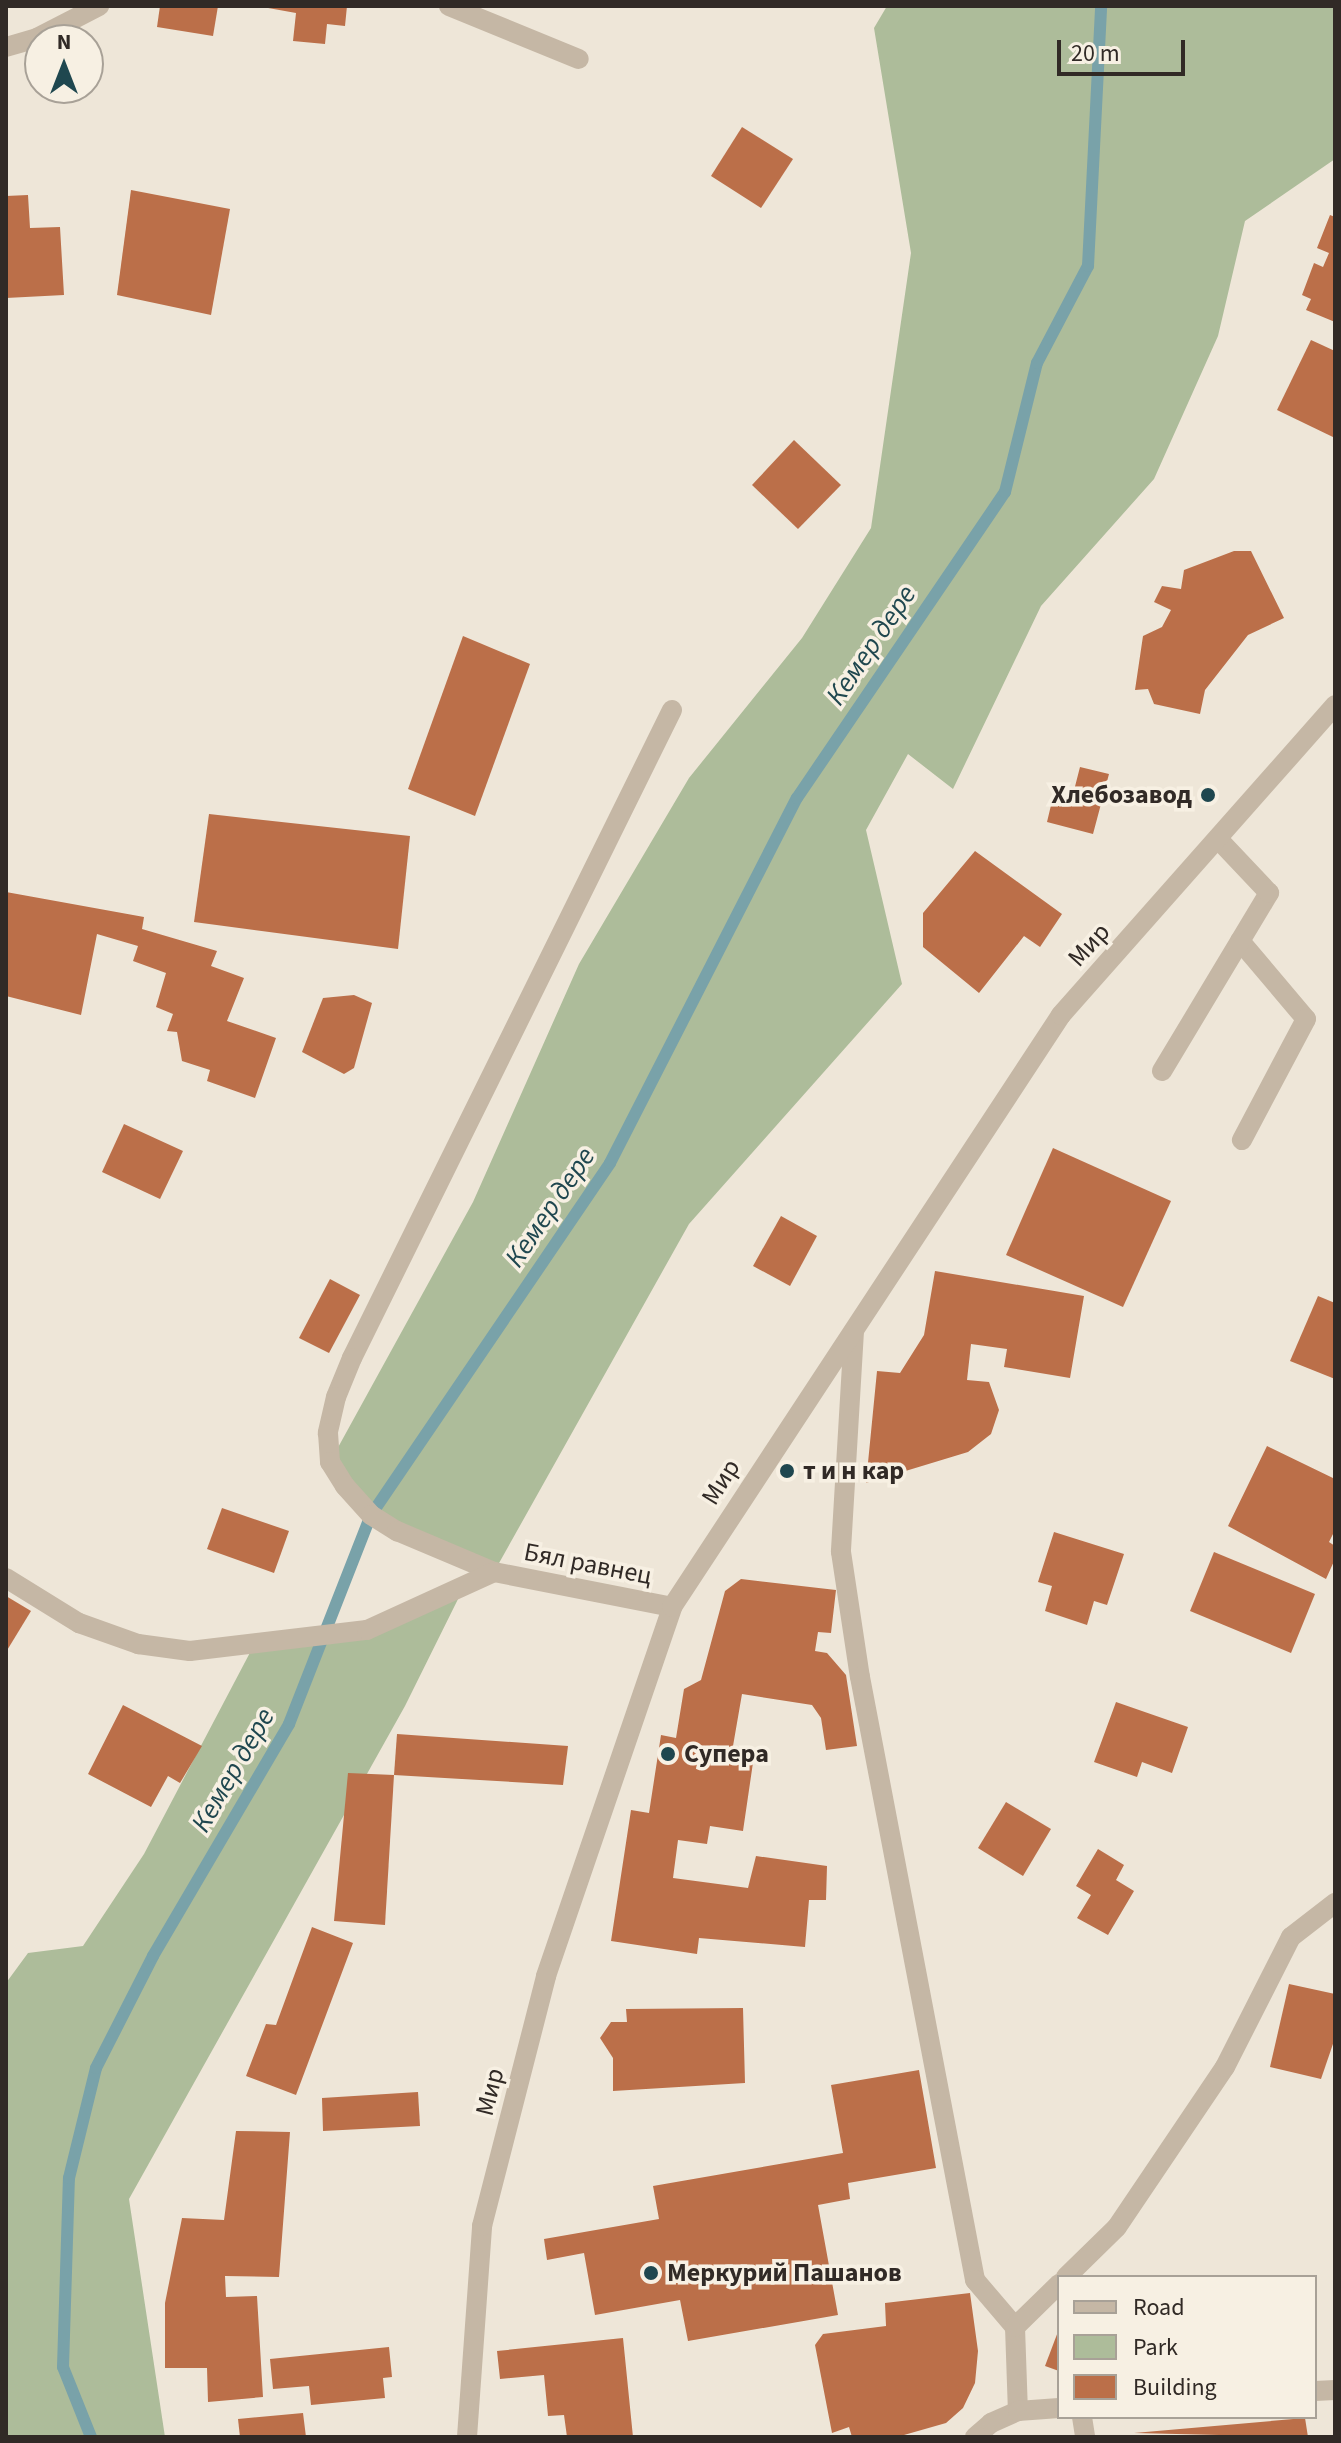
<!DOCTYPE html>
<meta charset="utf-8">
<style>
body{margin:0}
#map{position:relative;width:1341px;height:2443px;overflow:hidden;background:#eee6d8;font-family:"Source Sans 3",sans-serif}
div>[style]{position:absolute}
.green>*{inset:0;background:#adbc9a}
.stream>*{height:12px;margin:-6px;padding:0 6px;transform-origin:6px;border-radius:6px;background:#79a2a9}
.building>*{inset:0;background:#bb6f49}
.service>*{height:20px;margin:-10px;padding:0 10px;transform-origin:10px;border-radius:10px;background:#c5b7a5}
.minor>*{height:20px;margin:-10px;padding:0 10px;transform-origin:10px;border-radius:10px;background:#c5b7a5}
.dots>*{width:22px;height:22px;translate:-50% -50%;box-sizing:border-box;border:4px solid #f7f0e3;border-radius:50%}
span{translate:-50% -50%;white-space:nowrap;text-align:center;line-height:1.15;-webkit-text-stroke:7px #f7f0e3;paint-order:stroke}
.poi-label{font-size:26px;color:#312a26;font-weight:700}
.right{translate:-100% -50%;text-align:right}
.left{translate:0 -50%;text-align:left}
.street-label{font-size:26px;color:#312a26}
.water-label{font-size:28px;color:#1f474f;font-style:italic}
.frame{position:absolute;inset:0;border:8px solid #312a26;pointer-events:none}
.legend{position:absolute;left:1057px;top:2275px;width:260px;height:144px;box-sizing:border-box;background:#f7f0e3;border:2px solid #a8a197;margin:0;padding:10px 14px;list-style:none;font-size:24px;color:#312a26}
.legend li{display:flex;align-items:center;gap:16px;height:40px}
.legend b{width:40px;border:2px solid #a8a197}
.north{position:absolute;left:24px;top:24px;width:80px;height:80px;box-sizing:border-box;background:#f7f0e3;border:2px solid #a8a197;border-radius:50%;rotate:0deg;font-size:22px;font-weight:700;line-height:32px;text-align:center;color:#312a26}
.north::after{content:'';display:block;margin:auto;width:28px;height:36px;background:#1f474f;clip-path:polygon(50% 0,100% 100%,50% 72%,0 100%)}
.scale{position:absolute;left:1057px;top:40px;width:128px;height:36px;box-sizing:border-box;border:4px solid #312a26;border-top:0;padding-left:10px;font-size:24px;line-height:28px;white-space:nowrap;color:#312a26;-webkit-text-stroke:6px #f7f0e3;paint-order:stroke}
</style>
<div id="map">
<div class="green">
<div style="clip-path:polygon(887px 6px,1335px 6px,1335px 159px,1245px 221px,1218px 336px,1154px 479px,1041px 606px,953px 789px,908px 754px,866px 830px,902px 984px,689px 1224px,494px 1572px,397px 1531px,330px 1462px,473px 1202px,579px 964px,689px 778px,802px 638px,871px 528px,911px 253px,874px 28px)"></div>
<div style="clip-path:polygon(465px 1585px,405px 1706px,129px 2199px,165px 2437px,6px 2437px,6px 1983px,28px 1953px,83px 1946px,144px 1854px,254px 1645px,367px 1630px)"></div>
</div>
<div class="stream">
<div style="left:91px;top:2437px;width:75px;rotate:-111.8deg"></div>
<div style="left:63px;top:2367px;width:189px;rotate:-88.2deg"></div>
<div style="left:69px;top:2178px;width:113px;rotate:-76.2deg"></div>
<div style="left:96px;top:2068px;width:126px;rotate:-63deg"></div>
<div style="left:153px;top:1956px;width:269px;rotate:-59.6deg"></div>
<div style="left:289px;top:1724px;width:225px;rotate:-68.6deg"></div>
<div style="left:371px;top:1515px;width:425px;rotate:-55.8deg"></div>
<div style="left:610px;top:1163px;width:410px;rotate:-62.9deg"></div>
<div style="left:797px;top:798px;width:370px;rotate:-55.8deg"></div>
<div style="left:1005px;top:492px;width:133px;rotate:-76.1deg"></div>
<div style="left:1037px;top:363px;width:110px;rotate:-62.3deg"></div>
<div style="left:1088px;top:266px;width:260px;rotate:-87.1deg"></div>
</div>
<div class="building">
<div style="clip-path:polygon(160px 6px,218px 6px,213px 36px,157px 27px)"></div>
<div style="clip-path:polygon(257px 6px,347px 6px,345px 26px,327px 24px,325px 44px,293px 41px,296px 13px)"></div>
<div style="clip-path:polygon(742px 127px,793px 159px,761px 208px,711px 176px)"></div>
<div style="clip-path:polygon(131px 190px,230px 209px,211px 315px,117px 295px)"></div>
<div style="clip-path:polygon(28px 195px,30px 228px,60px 227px,64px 295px,6px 298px,6px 196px)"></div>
<div style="clip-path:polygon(1330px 215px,1335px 217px,1335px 322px,1306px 310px,1311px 299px,1302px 295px,1314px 263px,1323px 267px,1329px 253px,1317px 248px)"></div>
<div style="clip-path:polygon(1311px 340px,1335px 351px,1335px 438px,1277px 410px)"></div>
<div style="clip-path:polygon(794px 440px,841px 485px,798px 529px,752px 485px)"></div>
<div style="clip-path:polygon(1234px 551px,1251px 551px,1284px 618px,1248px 635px,1205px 690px,1200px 714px,1154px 704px,1148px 689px,1135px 690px,1143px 636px,1162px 627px,1171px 610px,1154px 602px,1162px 586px,1181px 589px,1184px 570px)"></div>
<div style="clip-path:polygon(463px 636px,530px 664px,475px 816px,408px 789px)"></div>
<div style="clip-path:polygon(1080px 767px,1109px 774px,1093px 834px,1047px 822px,1052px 801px,1070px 806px)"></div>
<div style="clip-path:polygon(209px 814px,410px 836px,398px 949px,194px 922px)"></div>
<div style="clip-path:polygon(975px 851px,1062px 914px,1040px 947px,1024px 936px,979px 993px,923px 947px,923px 913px)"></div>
<div style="clip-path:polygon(6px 892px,144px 917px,142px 929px,217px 951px,211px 966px,244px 978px,227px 1021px,276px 1038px,255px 1098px,207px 1081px,210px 1070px,182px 1061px,177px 1032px,167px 1031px,173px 1014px,156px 1007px,166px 973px,133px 961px,138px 946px,97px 934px,81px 1015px,6px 996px)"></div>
<div style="clip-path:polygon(354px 995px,372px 1003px,354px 1068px,344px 1074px,302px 1052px,323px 998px)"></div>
<div style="clip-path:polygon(124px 1124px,183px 1151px,160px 1199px,102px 1172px)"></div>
<div style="clip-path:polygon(1053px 1148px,1171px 1201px,1123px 1307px,1006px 1255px)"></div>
<div style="clip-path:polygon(781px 1216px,817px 1236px,790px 1286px,753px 1266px)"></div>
<div style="clip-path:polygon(935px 1271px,1084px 1296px,1070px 1378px,1004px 1367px,1007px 1349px,971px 1344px,967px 1380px,989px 1382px,999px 1410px,991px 1434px,968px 1452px,866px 1483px,877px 1371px,900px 1373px,924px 1335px)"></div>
<div style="clip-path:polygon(330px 1279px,360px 1295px,329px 1353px,299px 1338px)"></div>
<div style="clip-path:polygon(1318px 1296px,1335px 1303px,1335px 1379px,1290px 1361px)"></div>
<div style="clip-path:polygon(1267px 1446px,1335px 1479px,1335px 1530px,1329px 1542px,1335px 1546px,1335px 1559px,1326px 1579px,1228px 1526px)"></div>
<div style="clip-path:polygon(222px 1508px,289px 1531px,274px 1573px,207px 1549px)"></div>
<div style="clip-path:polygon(1054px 1532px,1124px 1554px,1107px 1605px,1094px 1601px,1087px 1625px,1045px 1611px,1052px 1586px,1038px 1582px)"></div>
<div style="clip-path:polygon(1214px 1552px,1315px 1594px,1291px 1653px,1190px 1611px)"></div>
<div style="clip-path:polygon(741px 1579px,836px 1590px,831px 1633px,818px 1632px,815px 1651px,827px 1653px,846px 1675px,857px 1746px,826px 1750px,821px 1718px,812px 1705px,742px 1694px,733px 1746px,755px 1749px,743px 1831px,710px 1826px,707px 1844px,678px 1840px,673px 1878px,748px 1888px,756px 1856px,827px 1866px,826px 1900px,809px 1900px,805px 1947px,699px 1938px,697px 1954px,611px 1941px,631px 1810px,649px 1813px,661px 1735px,676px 1738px,684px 1689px,701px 1680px,725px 1591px)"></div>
<div style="clip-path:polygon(6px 1596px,31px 1611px,6px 1652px)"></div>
<div style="clip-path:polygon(1116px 1702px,1188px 1727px,1172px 1773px,1142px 1762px,1137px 1777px,1094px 1762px)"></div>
<div style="clip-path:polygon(123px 1705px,202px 1746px,180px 1783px,168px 1776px,151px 1807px,88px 1774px)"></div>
<div style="clip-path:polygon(397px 1734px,568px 1746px,563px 1785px,394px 1775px)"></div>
<div style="clip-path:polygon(348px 1773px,394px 1775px,385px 1925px,334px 1921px)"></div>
<div style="clip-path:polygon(1006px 1802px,1051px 1829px,1023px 1876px,978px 1848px)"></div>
<div style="clip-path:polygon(1098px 1849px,1124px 1865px,1116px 1880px,1134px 1891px,1108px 1935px,1077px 1918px,1091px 1895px,1076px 1886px)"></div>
<div style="clip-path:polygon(312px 1927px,353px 1943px,296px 2095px,246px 2076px,266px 2024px,276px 2025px)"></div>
<div style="clip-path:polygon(1289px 1984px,1335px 1994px,1335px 2038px,1321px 2079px,1270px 2067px)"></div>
<div style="clip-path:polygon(743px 2008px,745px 2083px,613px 2091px,613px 2058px,600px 2038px,611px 2022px,627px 2022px,626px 2009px)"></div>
<div style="clip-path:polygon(919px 2070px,936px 2168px,848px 2183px,850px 2199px,818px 2205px,838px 2315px,688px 2341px,680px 2300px,595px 2315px,584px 2253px,547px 2260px,544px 2239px,659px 2219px,653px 2186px,843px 2153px,831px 2085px)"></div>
<div style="clip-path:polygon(418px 2092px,420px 2126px,323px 2131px,322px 2098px)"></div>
<div style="clip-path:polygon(236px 2131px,290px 2132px,279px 2277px,225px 2276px,226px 2297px,257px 2296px,263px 2397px,208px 2402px,207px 2368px,165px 2368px,165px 2303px,182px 2218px,224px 2220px)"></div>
<div style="clip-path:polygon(970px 2293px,978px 2351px,975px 2383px,963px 2408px,946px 2423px,897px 2437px,852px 2437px,849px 2427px,832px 2433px,815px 2345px,823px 2334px,886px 2326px,885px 2303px)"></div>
<div style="clip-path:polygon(1059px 2329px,1059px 2371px,1045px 2366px)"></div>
<div style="clip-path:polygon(623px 2338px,633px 2437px,567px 2437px,564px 2415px,548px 2416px,544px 2375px,500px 2379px,497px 2351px)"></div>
<div style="clip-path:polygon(389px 2347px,392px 2377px,383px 2378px,385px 2398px,311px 2405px,309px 2386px,273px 2389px,270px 2359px)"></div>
<div style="clip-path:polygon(303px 2413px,306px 2437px,240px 2437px,238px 2419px)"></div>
<div style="clip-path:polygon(1305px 2418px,1308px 2437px,1134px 2433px)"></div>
</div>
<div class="service">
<div style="left:449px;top:6px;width:140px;rotate:22.2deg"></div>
<div style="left:1240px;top:941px;width:102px;rotate:49.8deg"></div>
<div style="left:1306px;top:1019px;width:137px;rotate:117.9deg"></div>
<div style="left:1162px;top:1071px;width:208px;rotate:-59deg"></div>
<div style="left:1269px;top:893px;width:74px;rotate:-133.4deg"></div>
<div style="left:854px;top:1331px;width:221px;rotate:93.4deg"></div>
<div style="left:841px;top:1552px;width:126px;rotate:81.4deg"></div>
<div style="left:860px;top:1677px;width:614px;rotate:79.2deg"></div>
<div style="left:975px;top:2280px;width:62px;rotate:49.6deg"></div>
<div style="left:1015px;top:2327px;width:84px;rotate:88deg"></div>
<div style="left:1066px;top:2277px;width:71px;rotate:-44.4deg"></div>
<div style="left:1117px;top:2227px;width:193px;rotate:-56deg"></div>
<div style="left:1225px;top:2067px;width:146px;rotate:-63.1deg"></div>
<div style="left:1291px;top:1937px;width:56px;rotate:-37.7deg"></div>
<div style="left:1015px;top:2327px;width:62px;rotate:-44.3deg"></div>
<div style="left:1082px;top:2417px;width:20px;rotate:81deg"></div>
</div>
<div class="minor">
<div style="left:6px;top:47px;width:32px;rotate:-16deg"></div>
<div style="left:37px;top:38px;width:70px;rotate:-27.3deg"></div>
<div style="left:672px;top:710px;width:723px;rotate:116.28deg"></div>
<div style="left:352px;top:1358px;width:42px;rotate:112.3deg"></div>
<div style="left:336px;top:1397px;width:37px;rotate:103deg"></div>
<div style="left:328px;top:1433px;width:29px;rotate:86deg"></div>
<div style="left:330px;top:1462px;width:28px;rotate:58deg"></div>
<div style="left:345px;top:1486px;width:39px;rotate:48deg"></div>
<div style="left:371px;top:1515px;width:31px;rotate:32deg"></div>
<div style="left:397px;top:1531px;width:105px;rotate:22.9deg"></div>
<div style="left:494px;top:1572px;width:181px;rotate:11.1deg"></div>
<div style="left:6px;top:1578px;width:86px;rotate:31.7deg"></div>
<div style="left:79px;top:1623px;width:63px;rotate:19.6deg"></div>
<div style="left:138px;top:1644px;width:52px;rotate:7.7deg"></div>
<div style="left:190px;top:1651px;width:178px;rotate:-6.8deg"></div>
<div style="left:367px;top:1630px;width:140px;rotate:-24.5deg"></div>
<div style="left:1315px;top:2391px;width:20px;rotate:-3deg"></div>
<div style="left:467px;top:2437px;width:212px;rotate:-85.9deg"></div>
<div style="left:482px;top:2226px;width:258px;rotate:-75.6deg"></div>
<div style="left:546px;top:1976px;width:390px;rotate:-71.1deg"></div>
<div style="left:672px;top:1607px;width:708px;rotate:-56.69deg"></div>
<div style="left:1061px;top:1015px;width:414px;rotate:-48.5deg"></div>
<div style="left:975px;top:2437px;width:21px;rotate:-41deg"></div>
<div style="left:991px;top:2423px;width:30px;rotate:-24deg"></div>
<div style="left:1018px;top:2411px;width:41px;rotate:-4.2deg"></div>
</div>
<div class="dots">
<div style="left:1208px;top:795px;background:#1f474f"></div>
<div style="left:787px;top:1471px;background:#1f474f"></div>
<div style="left:668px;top:1754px;background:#1f474f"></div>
<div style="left:651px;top:2273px;background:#1f474f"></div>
</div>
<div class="poi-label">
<span class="right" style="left:1192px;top:795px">Хлебозавод</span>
<span class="left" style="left:803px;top:1471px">т и н кар</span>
<span class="left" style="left:684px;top:1754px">Супера</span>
<span class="left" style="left:667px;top:2273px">Меркурий Пашанов</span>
</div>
<div class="street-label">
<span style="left:1089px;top:945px;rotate:-48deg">Мир</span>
<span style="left:721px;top:1482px;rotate:-58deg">Мир</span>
<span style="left:588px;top:1564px;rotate:11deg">Бял равнец</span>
<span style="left:490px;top:2092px;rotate:-76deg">Мир</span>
</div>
<div class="water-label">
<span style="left:871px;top:645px;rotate:-56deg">Кемер дере</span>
<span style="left:550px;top:1207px;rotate:-56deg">Кемер дере</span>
<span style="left:233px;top:1770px;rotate:-60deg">Кемер дере</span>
</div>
<div class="frame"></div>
<ul class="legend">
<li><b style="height:10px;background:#c5b7a5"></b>Road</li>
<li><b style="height:22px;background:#adbc9a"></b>Park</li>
<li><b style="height:22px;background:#bb6f49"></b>Building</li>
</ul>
<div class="north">N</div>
<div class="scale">20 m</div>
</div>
